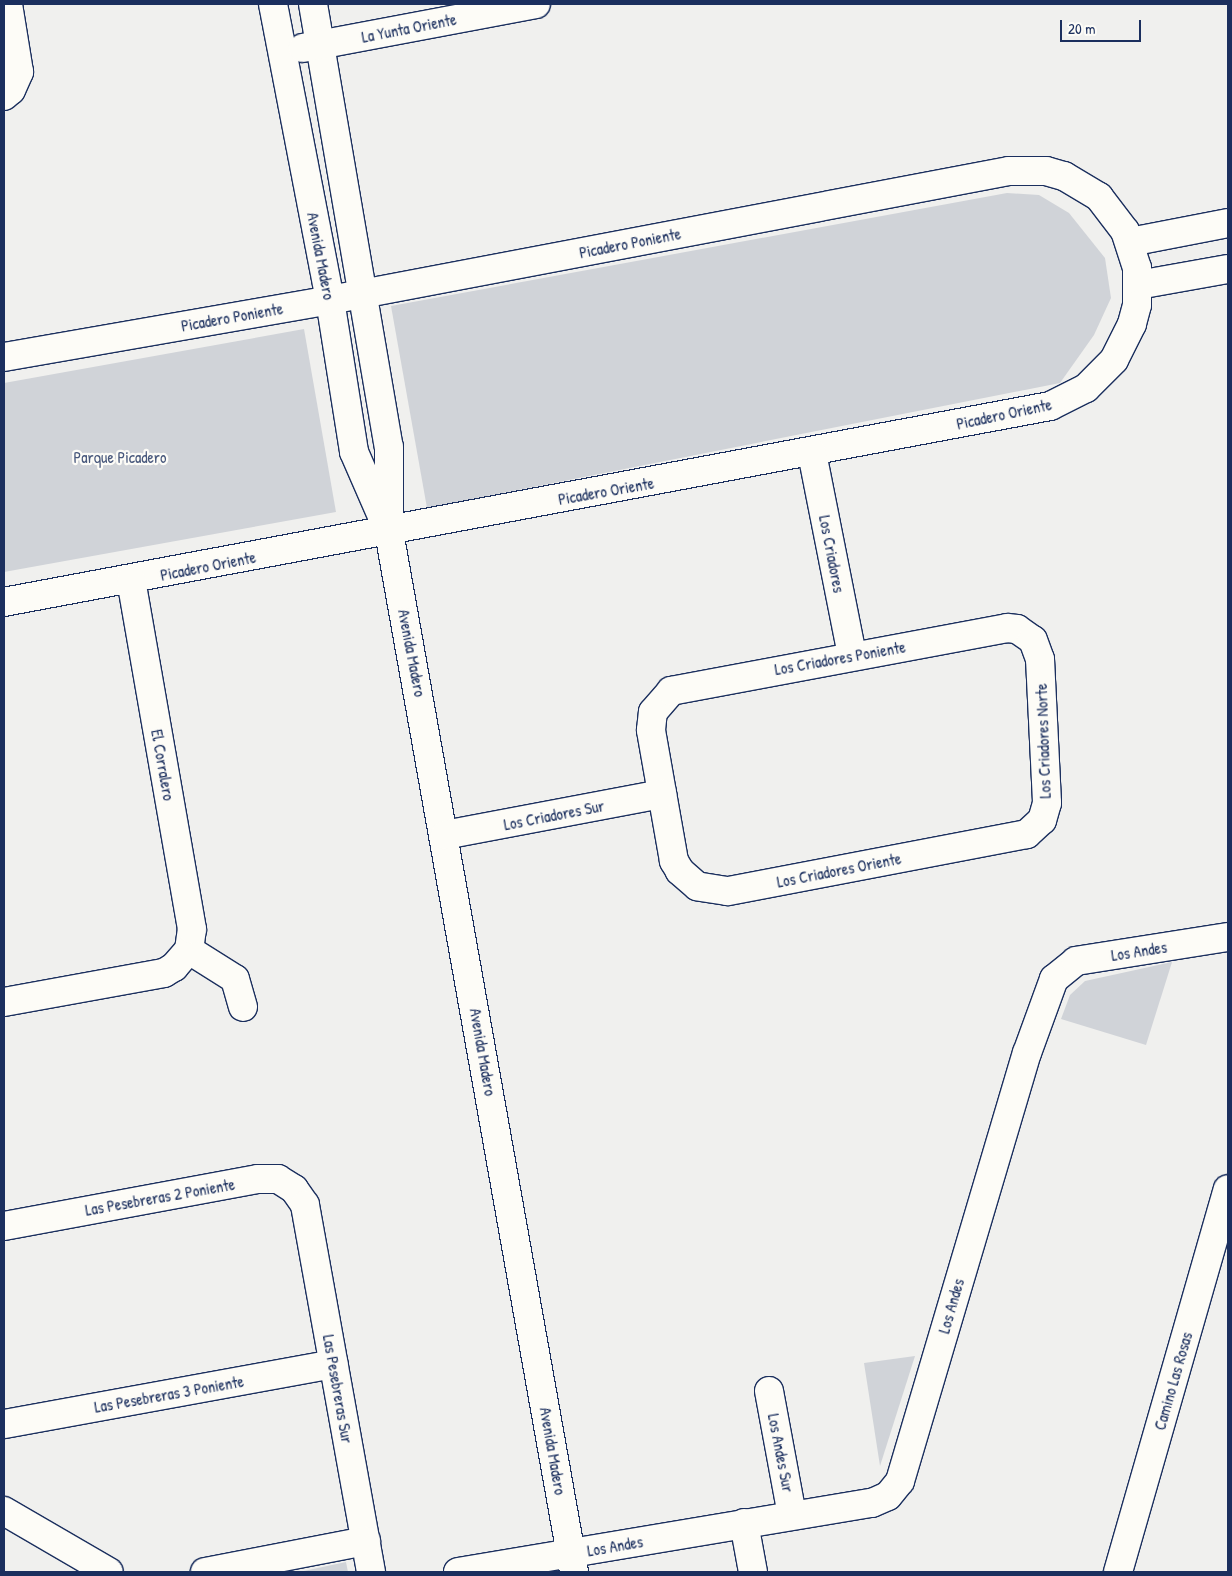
<!DOCTYPE html>
<style>
body{margin:0}
#map{position:relative;width:1232px;height:1576px;overflow:hidden;background:#f0f0ee;font-family:"Patrick Hand",sans-serif}
div>[style]{position:absolute}
.green>*{inset:0;background:#d0d3d8}
.roads{filter:drop-shadow(1px 0 #1b2f5e) drop-shadow(-1px 0 #1b2f5e) drop-shadow(0 1px #1b2f5e) drop-shadow(0 -1px #1b2f5e)}
.minor>*{height:28px;margin:-14px;padding:0 14px;transform-origin:14px;border-radius:14px;background:#fdfcf7}
span{translate:-50% -50%;white-space:nowrap;text-align:center;line-height:1.15;-webkit-text-stroke:4.5px #fdfcf7;paint-order:stroke}
.street-label{font-size:16px;color:#1b2f5e}
.park-label{font-size:16px;color:#48587c}
.frame{position:absolute;inset:0;border:5px solid #1b2f5e;pointer-events:none}
.scale{position:absolute;left:1060px;top:20px;width:81px;height:22px;box-sizing:border-box;border:2px solid #1b2f5e;border-top:0;padding-left:6px;font-size:15px;line-height:18px;white-space:nowrap;color:#1b2f5e;-webkit-text-stroke:4px #fdfcf7;paint-order:stroke}
</style>
<div id="map">
<div class="green">
<div style="clip-path:polygon(1007px 193px,1039px 195px,1069px 213px,1105px 258px,1111px 298px,1094px 335px,1060px 383px,427px 508px,391px 306px)"></div>
<div style="clip-path:polygon(304px 329px,336px 512px,4px 572px,4px 383px)"></div>
<div style="clip-path:polygon(1172px 962px,1146px 1045px,1061px 1019px,1070px 995px,1085px 981px)"></div>
<div style="clip-path:polygon(915px 1356px,880px 1466px,864px 1363px)"></div>
<div style="clip-path:polygon(346px 1562px,348px 1572px,299px 1572px)"></div>
</div>
<div class="roads">
<div class="minor">
<div style="left:273px;top:4px;width:301px;rotate:79.1deg"></div>
<div style="left:330px;top:300px;width:154px;rotate:81deg"></div>
<div style="left:354px;top:452px;width:77px;rotate:66.4deg"></div>
<div style="left:313px;top:4px;width:449px;rotate:80.3deg"></div>
<div style="left:389px;top:447px;width:85px;rotate:90deg"></div>
<div style="left:389px;top:532px;width:1056px;rotate:79.91deg"></div>
<div style="left:303px;top:48px;width:237px;rotate:-10.7deg"></div>
<div style="left:4px;top:96px;width:9px;rotate:-41deg"></div>
<div style="left:11px;top:90px;width:20px;rotate:-66deg"></div>
<div style="left:19px;top:72px;width:69px;rotate:-99.2deg"></div>
<div style="left:1130px;top:242px;width:100px;rotate:-11deg"></div>
<div style="left:1138px;top:285px;width:91px;rotate:-10.1deg"></div>
<div style="left:4px;top:357px;width:331px;rotate:-9.9deg"></div>
<div style="left:330px;top:300px;width:691px;rotate:-10.76deg"></div>
<div style="left:1009px;top:171px;width:37px"></div>
<div style="left:1046px;top:171px;width:19px;rotate:16deg"></div>
<div style="left:1064px;top:176px;width:41px;rotate:31deg"></div>
<div style="left:1099px;top:197px;width:43px;rotate:52.6deg"></div>
<div style="left:1125px;top:231px;width:39px;rotate:72deg"></div>
<div style="left:1137px;top:268px;width:37px;rotate:90deg"></div>
<div style="left:1137px;top:305px;width:20px;rotate:105deg"></div>
<div style="left:1132px;top:324px;width:40px;rotate:116.6deg"></div>
<div style="left:1114px;top:360px;width:40px;rotate:135deg"></div>
<div style="left:1086px;top:388px;width:40px;rotate:153.4deg"></div>
<div style="left:1050px;top:406px;width:1064px;rotate:169.39deg"></div>
<div style="left:812px;top:453px;width:206px;rotate:78.8deg"></div>
<div style="left:1007px;top:628px;width:10px;rotate:6deg"></div>
<div style="left:1017px;top:629px;width:19px;rotate:35deg"></div>
<div style="left:1033px;top:640px;width:20px;rotate:70deg"></div>
<div style="left:1040px;top:659px;width:144px;rotate:87.2deg"></div>
<div style="left:1047px;top:803px;width:18px;rotate:106deg"></div>
<div style="left:1042px;top:820px;width:21px;rotate:137deg"></div>
<div style="left:1027px;top:834px;width:305px;rotate:169.2deg"></div>
<div style="left:727px;top:891px;width:30px;rotate:-171deg"></div>
<div style="left:697px;top:886px;width:23px;rotate:-139deg"></div>
<div style="left:680px;top:871px;width:12px;rotate:-121deg"></div>
<div style="left:674px;top:861px;width:133px;rotate:-100deg"></div>
<div style="left:651px;top:730px;width:18px;rotate:-84deg"></div>
<div style="left:653px;top:712px;width:28px;rotate:-49deg"></div>
<div style="left:671px;top:691px;width:342px;rotate:-10.6deg"></div>
<div style="left:445px;top:835px;width:221px;rotate:-10.7deg"></div>
<div style="left:189px;top:950px;width:54px;rotate:32.2deg"></div>
<div style="left:235px;top:979px;width:29px;rotate:74deg"></div>
<div style="left:4px;top:1002px;width:163px;rotate:-10.3deg"></div>
<div style="left:164px;top:973px;width:12px;rotate:-31deg"></div>
<div style="left:174px;top:967px;width:23px;rotate:-49deg"></div>
<div style="left:189px;top:950px;width:21px;rotate:-82deg"></div>
<div style="left:192px;top:929px;width:354px;rotate:-99.9deg"></div>
<div style="left:4px;top:1226px;width:258px;rotate:-10.5deg"></div>
<div style="left:258px;top:1179px;width:20px"></div>
<div style="left:278px;top:1179px;width:19px;rotate:32deg"></div>
<div style="left:294px;top:1189px;width:19px;rotate:55deg"></div>
<div style="left:305px;top:1205px;width:373px;rotate:79.8deg"></div>
<div style="left:769px;top:1391px;width:126px;rotate:79.5deg"></div>
<div style="left:4px;top:1424px;width:335px;rotate:-10.3deg"></div>
<div style="left:4px;top:1511px;width:121px;rotate:30.2deg"></div>
<div style="left:744px;top:1523px;width:50px;rotate:79.6deg"></div>
<div style="left:205px;top:1572px;width:164px;rotate:-10.9deg"></div>
<div style="left:458px;top:1572px;width:420px;rotate:-9.5deg"></div>
<div style="left:872px;top:1503px;width:17px;rotate:-24deg"></div>
<div style="left:888px;top:1496px;width:19px;rotate:-51deg"></div>
<div style="left:900px;top:1481px;width:446px;rotate:-73.5deg"></div>
<div style="left:1027px;top:1053px;width:79px;rotate:-70deg"></div>
<div style="left:1054px;top:979px;width:28px;rotate:-39deg"></div>
<div style="left:1076px;top:961px;width:154px;rotate:-9deg"></div>
<div style="left:1118px;top:1572px;width:398px;rotate:-74deg"></div>
</div>
</div>
<div class="street-label">
<span style="left:409px;top:28px;rotate:-11deg">La Yunta Oriente</span>
<span style="left:630px;top:243px;rotate:-11deg">Picadero Poniente</span>
<span style="left:321px;top:256px;rotate:79deg">Avenida Madero</span>
<span style="left:232px;top:317px;rotate:-10deg">Picadero Poniente</span>
<span style="left:1004px;top:414px;rotate:-12deg">Picadero Oriente</span>
<span style="left:606px;top:491px;rotate:-10deg">Picadero Oriente</span>
<span style="left:832px;top:554px;rotate:79deg">Los Criadores</span>
<span style="left:208px;top:566px;rotate:-11deg">Picadero Oriente</span>
<span style="left:412px;top:653px;rotate:79deg">Avenida Madero</span>
<span style="left:840px;top:658px;rotate:-10deg">Los Criadores Poniente</span>
<span style="left:1043px;top:741px;rotate:-92deg">Los Criadores Norte</span>
<span style="left:163px;top:765px;rotate:80deg">El Corralero</span>
<span style="left:554px;top:815px;rotate:-11deg">Los Criadores Sur</span>
<span style="left:839px;top:870px;rotate:-11deg">Los Criadores Oriente</span>
<span style="left:1139px;top:951px;rotate:-9deg">Los Andes</span>
<span style="left:483px;top:1052px;rotate:80deg">Avenida Madero</span>
<span style="left:160px;top:1197px;rotate:-10deg">Las Pesebreras 2 Poniente</span>
<span style="left:951px;top:1306px;rotate:-74deg">Los Andes</span>
<span style="left:1173px;top:1381px;rotate:-74deg">Camino Las Rosas</span>
<span style="left:338px;top:1389px;rotate:80deg">Las Pesebreras Sur</span>
<span style="left:169px;top:1394px;rotate:-10deg">Las Pesebreras 3 Poniente</span>
<span style="left:553px;top:1451px;rotate:80deg">Avenida Madero</span>
<span style="left:781px;top:1453px;rotate:79deg">Los Andes Sur</span>
<span style="left:615px;top:1546px;rotate:-10deg">Los Andes</span>
</div>
<div class="park-label">
<span style="left:120px;top:457px">Parque Picadero</span>
</div>
<div class="frame"></div>
<div class="scale">20 m</div>
</div>
